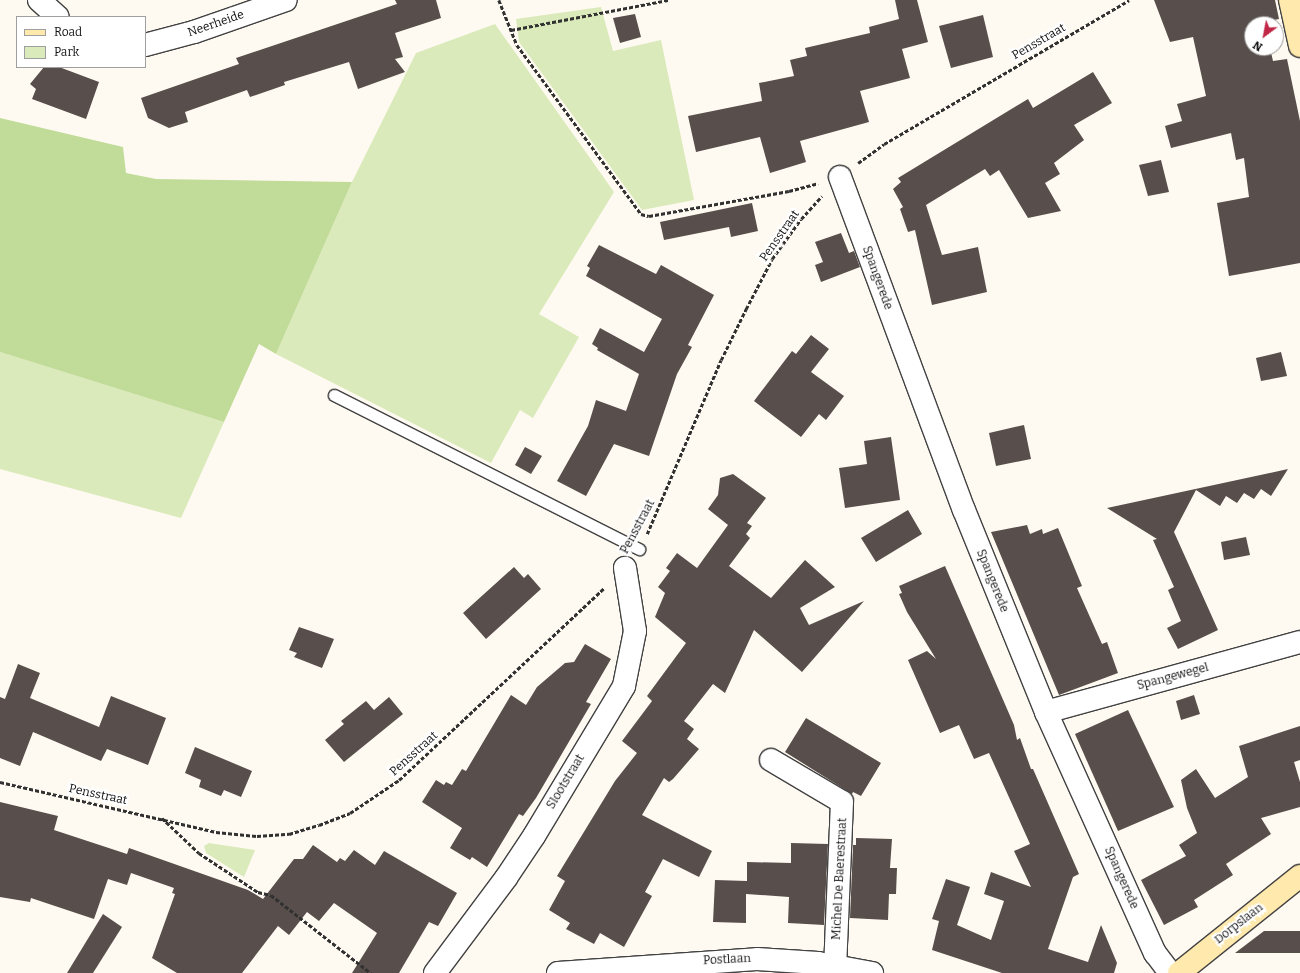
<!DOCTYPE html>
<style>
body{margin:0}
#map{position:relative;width:1300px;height:973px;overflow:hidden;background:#fffaf1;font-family:Bitter,serif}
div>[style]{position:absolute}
.green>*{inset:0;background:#daeaba}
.forest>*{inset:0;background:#c1db99}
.building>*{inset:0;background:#584e4b}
.path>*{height:2.5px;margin-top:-1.25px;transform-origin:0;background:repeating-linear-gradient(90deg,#313131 0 4px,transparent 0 6px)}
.roads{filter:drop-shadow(1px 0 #424242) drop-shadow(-1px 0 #424242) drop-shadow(0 1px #424242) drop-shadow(0 -1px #424242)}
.lane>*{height:11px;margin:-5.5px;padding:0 5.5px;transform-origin:5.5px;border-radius:5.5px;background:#fff}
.street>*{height:22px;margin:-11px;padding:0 11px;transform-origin:11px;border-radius:11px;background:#fff}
.secondary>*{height:22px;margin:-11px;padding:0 11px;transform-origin:11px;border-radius:11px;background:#ffe9ad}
span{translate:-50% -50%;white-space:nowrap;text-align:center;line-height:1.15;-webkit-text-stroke:4px #fff;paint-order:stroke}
.street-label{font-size:12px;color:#0f0f0f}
.legend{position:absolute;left:16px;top:16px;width:130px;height:52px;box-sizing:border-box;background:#fff;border:1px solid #9f9f9f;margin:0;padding:5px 7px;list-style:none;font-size:12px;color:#0f0f0f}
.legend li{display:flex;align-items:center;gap:8px;height:20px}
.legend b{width:20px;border:1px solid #9f9f9f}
.north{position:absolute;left:1244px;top:16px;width:40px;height:40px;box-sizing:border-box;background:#fff;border:1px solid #9f9f9f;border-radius:50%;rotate:212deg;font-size:11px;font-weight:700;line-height:16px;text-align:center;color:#0f0f0f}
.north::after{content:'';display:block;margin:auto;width:14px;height:18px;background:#c02645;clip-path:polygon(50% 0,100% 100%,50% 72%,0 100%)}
</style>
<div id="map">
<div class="green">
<div style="clip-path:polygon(601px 7px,613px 51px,661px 40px,694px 200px,642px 210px,519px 42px,516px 19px)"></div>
<div style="clip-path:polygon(495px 24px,614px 192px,539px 314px,579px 337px,533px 418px,520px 410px,491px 463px,276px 354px,352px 182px,416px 53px)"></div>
<div style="clip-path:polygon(0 352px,224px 422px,181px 518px,0 469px)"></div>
<div style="clip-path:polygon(209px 843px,255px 850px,244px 877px,206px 853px,204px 846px)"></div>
</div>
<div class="forest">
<div style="clip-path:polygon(0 118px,123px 147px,126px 173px,156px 179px,352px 182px,276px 354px,259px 344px,224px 422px,0 352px)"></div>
</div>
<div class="building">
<div style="clip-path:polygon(395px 0,436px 0,441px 18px,395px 33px,403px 57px,395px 59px,405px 72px,358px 89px,349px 62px,284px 82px,285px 85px,250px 97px,247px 90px,185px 112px,188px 122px,169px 128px,148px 118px,141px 98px,239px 64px,236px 58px,397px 4px)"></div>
<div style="clip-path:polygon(895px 0,917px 0,928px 42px,902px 49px,910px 78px,860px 91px,869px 122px,800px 141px,806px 162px,770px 173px,760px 137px,696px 152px,688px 116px,762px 101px,759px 83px,794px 76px,790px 60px,807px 56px,805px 48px,870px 33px,869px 27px,899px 19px)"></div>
<div style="clip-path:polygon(1154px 0,1275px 0,1279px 19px,1264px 22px,1265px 24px,1252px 24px,1252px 48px,1270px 48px,1273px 61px,1287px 59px,1300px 121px,1300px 263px,1229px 276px,1217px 203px,1249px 197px,1244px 158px,1236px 160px,1231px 133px,1171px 148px,1165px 126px,1182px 121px,1177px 104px,1206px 96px,1193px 37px,1170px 42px)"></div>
<div style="clip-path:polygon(635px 14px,641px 37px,620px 43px,613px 18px)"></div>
<div style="clip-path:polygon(983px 15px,993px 57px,951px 68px,939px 26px)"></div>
<div style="clip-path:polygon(44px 67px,59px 67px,99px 82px,86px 119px,32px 99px,36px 89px,30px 84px)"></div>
<div style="clip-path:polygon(1093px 72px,1112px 103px,1074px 125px,1084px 140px,1054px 163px,1060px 174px,1045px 183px,1061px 211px,1028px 218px,999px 170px,990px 176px,985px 169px,926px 205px,942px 255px,978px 247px,987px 292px,932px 305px,915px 230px,908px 232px,900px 209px,903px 207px,893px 189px,901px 182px,898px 178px,1028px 99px,1033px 108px)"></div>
<div style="clip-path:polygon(1161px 160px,1169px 192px,1148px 196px,1139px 165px)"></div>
<div style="clip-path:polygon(752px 203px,758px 231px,731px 237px,729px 227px,664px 240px,660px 222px)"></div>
<div style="clip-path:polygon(841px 233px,849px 253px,854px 251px,860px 267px,821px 282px,815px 265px,823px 262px,815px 242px)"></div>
<div style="clip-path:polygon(599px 245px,656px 274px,661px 265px,714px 295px,688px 345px,692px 347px,677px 374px,649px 456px,614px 444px,586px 496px,557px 481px,588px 426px,596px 400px,626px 411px,639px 374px,597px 350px,598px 348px,592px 344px,600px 328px,644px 352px,662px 319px,586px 276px,590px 268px,587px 266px)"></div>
<div style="clip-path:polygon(811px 335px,829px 349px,811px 372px,844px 396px,826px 420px,819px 414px,801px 437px,754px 401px,792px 351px,796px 354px)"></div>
<div style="clip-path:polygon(1281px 352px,1287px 376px,1261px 381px,1256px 358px)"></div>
<div style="clip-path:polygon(1024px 425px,1031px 459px,996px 466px,989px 433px)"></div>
<div style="clip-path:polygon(891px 437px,900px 500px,845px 508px,839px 468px,867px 464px,864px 441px)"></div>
<div style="clip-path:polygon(525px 447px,542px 456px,531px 474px,515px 465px)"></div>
<div style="clip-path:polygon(1288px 469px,1271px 496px,1261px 489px,1254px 499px,1244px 493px,1237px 503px,1226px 496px,1220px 506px,1196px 490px,1174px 532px,1218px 630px,1178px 649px,1167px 628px,1181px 621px,1168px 590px,1174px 587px,1153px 540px,1157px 539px,1107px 508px)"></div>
<div style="clip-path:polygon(733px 474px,766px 498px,747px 523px,752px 526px,746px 534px,750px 538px,729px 566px,771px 598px,805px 560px,835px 587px,800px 608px,809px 625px,864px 601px,802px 672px,754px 630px,725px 693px,713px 684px,684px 721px,694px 729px,687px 739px,699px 749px,673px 779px,669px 782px,664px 778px,642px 815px,712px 851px,699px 877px,663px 859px,645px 892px,652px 896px,624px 947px,600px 933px,594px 944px,566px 929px,570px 923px,549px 910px,565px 881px,557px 876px,615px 781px,637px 753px,622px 741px,652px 701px,647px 696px,686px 643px,655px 617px,665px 593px,658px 587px,670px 571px,666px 568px,677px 553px,697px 568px,728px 525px,708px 509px,718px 495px,720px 478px)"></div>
<div style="clip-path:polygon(908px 510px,922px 534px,876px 562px,861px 538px)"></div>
<div style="clip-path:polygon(1027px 525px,1030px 534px,1042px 529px,1043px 534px,1058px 528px,1082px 586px,1077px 588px,1102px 644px,1107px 642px,1118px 673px,1059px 695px,991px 532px)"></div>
<div style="clip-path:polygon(1246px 537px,1250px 555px,1224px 560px,1221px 542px)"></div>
<div style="clip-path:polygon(945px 566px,1014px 725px,1017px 740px,1020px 738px,1031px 769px,1033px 769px,1079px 874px,1073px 877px,1048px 949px,1088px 962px,1101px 925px,1117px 963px,1114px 973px,1002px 973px,932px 950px,939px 921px,932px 919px,946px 879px,970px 887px,957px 925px,991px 940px,1004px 901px,984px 894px,991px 872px,1031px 887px,1014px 851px,1030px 844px,989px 753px,974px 759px,959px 725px,940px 733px,908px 660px,927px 651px,936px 659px,907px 612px,899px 594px,902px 593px,899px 586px)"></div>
<div style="clip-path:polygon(514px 567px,524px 578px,528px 574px,541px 589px,486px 639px,463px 613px)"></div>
<div style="clip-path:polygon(299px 627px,334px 639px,322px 668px,294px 657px,297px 653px,289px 650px)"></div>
<div style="clip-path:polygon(585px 644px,611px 659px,586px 702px,591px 704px,536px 798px,523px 816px,519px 814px,487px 867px,472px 857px,470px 860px,450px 848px,462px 828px,422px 802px,436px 780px,444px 785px,446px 782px,452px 785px,462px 769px,466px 771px,511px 695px,526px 705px,537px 687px,565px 663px,574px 662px)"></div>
<div style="clip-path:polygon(18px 664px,40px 673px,30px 698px,99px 727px,111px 696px,166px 718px,148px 765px,107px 749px,101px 761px,33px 732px,20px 766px,0 758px,0 697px,5px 699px)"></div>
<div style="clip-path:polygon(1194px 695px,1200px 714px,1181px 720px,1176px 701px)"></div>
<div style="clip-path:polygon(389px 697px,403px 714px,344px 762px,325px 740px,344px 724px,341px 721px,366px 701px,374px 710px)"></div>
<div style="clip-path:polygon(1128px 710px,1174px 807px,1118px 831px,1075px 734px)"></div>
<div style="clip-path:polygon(806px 718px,881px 763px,861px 796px,853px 792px,852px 794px,785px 752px)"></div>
<div style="clip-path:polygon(1300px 726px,1300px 760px,1294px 762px,1300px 782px,1300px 807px,1261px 818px,1271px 834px,1226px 864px,1233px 875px,1194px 900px,1198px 907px,1164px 925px,1141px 880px,1186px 856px,1179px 845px,1197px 833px,1187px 808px,1181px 780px,1196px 769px,1215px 798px,1248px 777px,1239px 746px)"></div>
<div style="clip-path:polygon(195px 747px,252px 771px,241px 797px,224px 790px,221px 796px,199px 787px,201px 780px,185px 773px)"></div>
<div style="clip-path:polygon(0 802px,58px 816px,54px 830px,127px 854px,129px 848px,248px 890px,263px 899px,294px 859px,303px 859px,313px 845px,337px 862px,340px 858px,345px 861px,354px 850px,375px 865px,384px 851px,457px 893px,438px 926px,429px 922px,399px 973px,352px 973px,377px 933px,334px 903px,319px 921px,307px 912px,289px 935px,278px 926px,242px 973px,177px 973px,152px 958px,175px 894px,172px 893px,174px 888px,131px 873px,127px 885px,108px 879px,94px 919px,31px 898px,30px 902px,0 897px)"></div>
<div style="clip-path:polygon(856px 838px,892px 839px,890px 868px,897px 868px,896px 894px,889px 894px,888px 920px,850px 918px,853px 845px,856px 845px)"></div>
<div style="clip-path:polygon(791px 843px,828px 844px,824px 925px,788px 923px,789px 897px,746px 894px,746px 923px,713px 922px,715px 880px,747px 881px,747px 862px,791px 863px)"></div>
<div style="clip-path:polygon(103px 914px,122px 927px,93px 973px,67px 973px)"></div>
<div style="clip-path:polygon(1264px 931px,1300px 931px,1300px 953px,1235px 953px)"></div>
</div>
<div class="path">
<div style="left:499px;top:0;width:48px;rotate:68.2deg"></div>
<div style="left:517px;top:45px;width:210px;rotate:53.7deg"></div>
<div style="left:641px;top:214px;width:8px;rotate:14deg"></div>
<div style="left:649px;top:216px;width:142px;rotate:-10.1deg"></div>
<div style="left:789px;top:191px;width:30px;rotate:-15deg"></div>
<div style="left:511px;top:30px;width:161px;rotate:-10.8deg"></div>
<div style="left:858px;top:163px;width:32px;rotate:-36deg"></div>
<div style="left:884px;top:144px;width:284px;rotate:-30.4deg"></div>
<div style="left:647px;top:534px;width:189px;rotate:-67deg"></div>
<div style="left:721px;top:360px;width:57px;rotate:-63.9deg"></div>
<div style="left:746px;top:309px;width:56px;rotate:-62.5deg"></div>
<div style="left:772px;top:259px;width:49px;rotate:-54.1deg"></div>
<div style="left:801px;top:219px;width:31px;rotate:-48deg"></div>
<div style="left:0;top:782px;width:222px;rotate:13deg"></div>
<div style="left:216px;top:832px;width:41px;rotate:5.6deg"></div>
<div style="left:257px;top:836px;width:32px;rotate:-4deg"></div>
<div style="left:289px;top:834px;width:31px;rotate:-17deg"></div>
<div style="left:319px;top:825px;width:33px;rotate:-21deg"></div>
<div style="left:350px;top:813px;width:59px;rotate:-34deg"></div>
<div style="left:399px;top:780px;width:281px;rotate:-43.1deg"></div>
<div style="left:162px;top:818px;width:51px;rotate:43.4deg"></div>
<div style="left:199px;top:853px;width:71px;rotate:33.5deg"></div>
<div style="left:258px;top:892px;width:13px;rotate:13deg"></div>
<div style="left:271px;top:895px;width:127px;rotate:38deg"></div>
</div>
<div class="roads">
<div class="lane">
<div style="left:334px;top:395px;width:342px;rotate:26.8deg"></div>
</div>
<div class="street">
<div style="left:39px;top:0;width:25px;rotate:42deg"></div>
<div style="left:145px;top:45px;width:51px;rotate:-14.9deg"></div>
<div style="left:194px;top:32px;width:97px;rotate:-19.2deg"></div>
<div style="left:840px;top:177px;width:355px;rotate:69.6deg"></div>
<div style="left:964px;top:510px;width:218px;rotate:67.9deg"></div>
<div style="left:1046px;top:712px;width:265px;rotate:65.7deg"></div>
<div style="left:1155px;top:953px;width:25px;rotate:53deg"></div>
<div style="left:1046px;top:712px;width:263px;rotate:-15.4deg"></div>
<div style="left:771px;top:760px;width:82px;rotate:30.6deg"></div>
<div style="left:842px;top:802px;width:164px;rotate:92.4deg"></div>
<div style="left:435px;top:973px;width:119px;rotate:-53.2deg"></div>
<div style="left:506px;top:878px;width:50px;rotate:-56.3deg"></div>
<div style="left:534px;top:836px;width:175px;rotate:-59deg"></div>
<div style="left:624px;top:686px;width:56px;rotate:-78.7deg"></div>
<div style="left:635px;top:631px;width:64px;rotate:-99deg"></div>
<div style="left:558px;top:973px;width:199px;rotate:-4deg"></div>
<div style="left:757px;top:959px;width:61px;rotate:3.8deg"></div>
<div style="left:818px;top:963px;width:55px;rotate:10.5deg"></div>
</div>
<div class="secondary">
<div style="left:1290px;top:0;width:47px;rotate:77.7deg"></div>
<div style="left:1179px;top:973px;width:155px;rotate:-38.7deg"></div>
</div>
</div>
<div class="street-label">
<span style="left:216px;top:24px;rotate:-19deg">Neerheide</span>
<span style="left:1039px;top:42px;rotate:-30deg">Pensstraat</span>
<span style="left:780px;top:236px;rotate:-55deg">Pensstraat</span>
<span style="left:877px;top:278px;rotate:70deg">Spangerede</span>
<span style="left:638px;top:527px;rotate:-62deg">Pensstraat</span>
<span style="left:992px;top:581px;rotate:68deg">Spangerede</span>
<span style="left:1173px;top:677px;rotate:-15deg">Spangewegel</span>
<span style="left:414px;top:754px;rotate:-42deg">Pensstraat</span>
<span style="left:566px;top:782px;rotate:-59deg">Slootstraat</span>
<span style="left:98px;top:795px;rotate:12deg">Pensstraat</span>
<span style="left:1121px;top:878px;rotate:66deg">Spangerede</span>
<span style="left:840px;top:879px;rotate:-87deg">Michel De Baerestraat</span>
<span style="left:1239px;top:924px;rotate:-38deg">Dorpslaan</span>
<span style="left:727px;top:960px;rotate:-3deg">Postlaan</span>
</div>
<ul class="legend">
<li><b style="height:5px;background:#ffe9ad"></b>Road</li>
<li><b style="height:11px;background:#daeaba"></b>Park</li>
</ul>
<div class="north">N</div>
</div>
